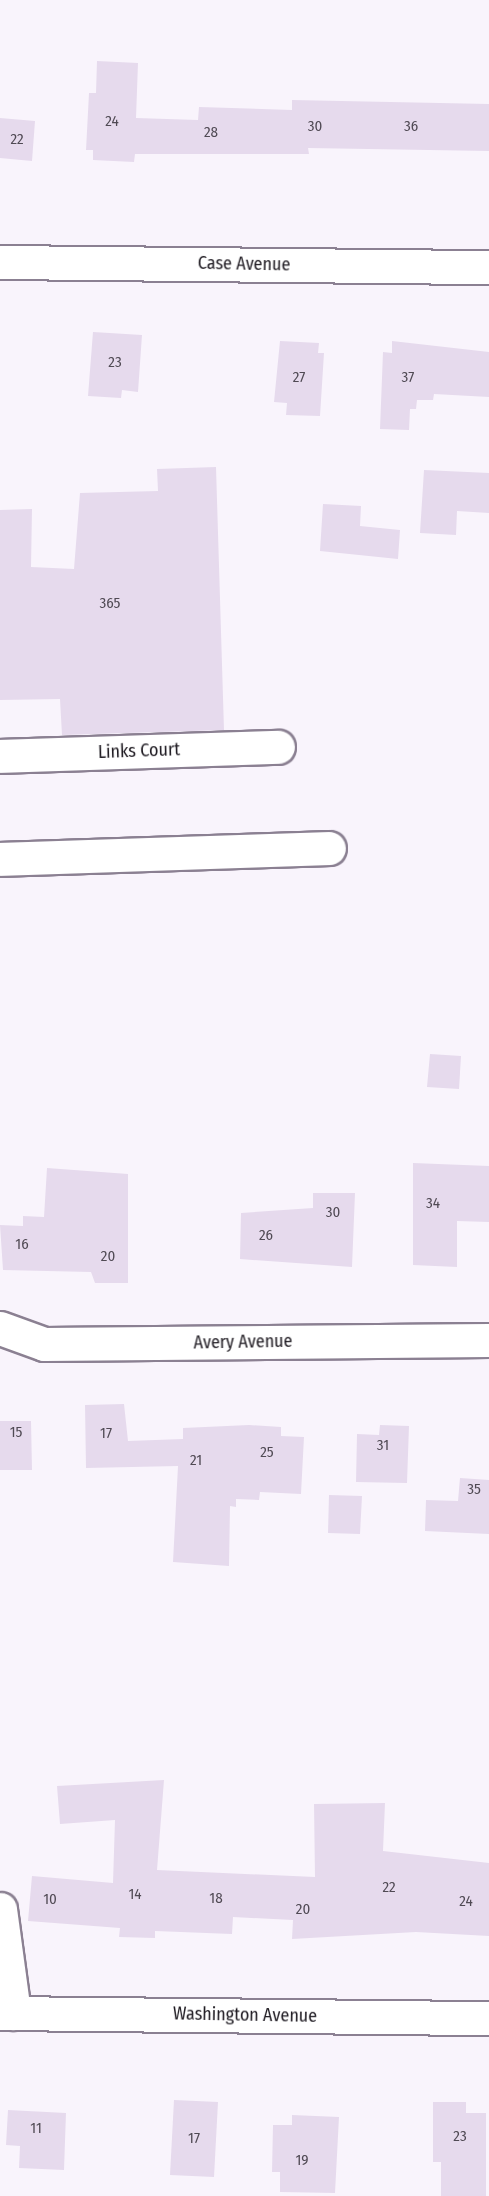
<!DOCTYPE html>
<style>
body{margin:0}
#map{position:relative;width:489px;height:2196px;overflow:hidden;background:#f9f4fc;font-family:"Fira Sans Condensed",sans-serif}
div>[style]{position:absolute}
.building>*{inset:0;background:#e6daed}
.roads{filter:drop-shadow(2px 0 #8b8092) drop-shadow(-2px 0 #8b8092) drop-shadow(0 2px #8b8092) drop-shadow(0 -2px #8b8092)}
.minor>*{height:33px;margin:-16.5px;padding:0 16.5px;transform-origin:16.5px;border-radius:16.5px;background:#fff}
span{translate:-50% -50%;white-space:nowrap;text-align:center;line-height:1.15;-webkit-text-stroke:4.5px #fff;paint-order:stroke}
.number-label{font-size:15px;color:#504a54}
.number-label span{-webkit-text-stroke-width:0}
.street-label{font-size:18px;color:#1e1a21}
</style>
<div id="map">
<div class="building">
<div style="clip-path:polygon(97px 61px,138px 63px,136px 118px,198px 120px,199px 107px,292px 110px,292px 100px,489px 104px,489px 151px,308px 148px,309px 154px,135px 154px,134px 162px,93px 160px,93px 150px,86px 150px,89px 93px,96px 93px)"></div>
<div style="clip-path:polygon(0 118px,35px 121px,32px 161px,0 158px)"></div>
<div style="clip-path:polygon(93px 332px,142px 335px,138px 392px,122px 390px,121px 398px,88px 396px)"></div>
<div style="clip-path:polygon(280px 341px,319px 343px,318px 353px,324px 353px,320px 416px,286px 415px,287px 403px,274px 402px)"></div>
<div style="clip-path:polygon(392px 341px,489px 352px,489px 397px,434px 394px,433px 400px,417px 400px,416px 409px,410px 409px,409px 430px,380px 429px,383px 352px,392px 353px)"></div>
<div style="clip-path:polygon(216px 467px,224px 730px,62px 735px,60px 699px,0 700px,0 510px,32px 509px,31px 567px,74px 569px,80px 493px,158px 491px,157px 469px)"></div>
<div style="clip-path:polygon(424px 470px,489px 473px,489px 513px,457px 511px,456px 535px,420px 533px)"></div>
<div style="clip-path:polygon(323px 504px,361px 506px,360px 526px,400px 530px,398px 559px,320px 551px)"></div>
<div style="clip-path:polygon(430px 1054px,461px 1056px,459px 1089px,427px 1087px)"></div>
<div style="clip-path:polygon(413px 1163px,489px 1166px,489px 1222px,457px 1221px,457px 1267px,413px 1265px)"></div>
<div style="clip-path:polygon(47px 1168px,128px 1174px,128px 1283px,95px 1283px,91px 1272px,3px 1270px,0 1225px,23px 1226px,23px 1216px,44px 1217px)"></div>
<div style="clip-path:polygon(313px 1193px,355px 1193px,352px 1267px,240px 1259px,241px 1213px,313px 1208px)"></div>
<div style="clip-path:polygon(124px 1404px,128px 1441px,183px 1439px,183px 1428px,249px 1425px,281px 1427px,281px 1436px,304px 1437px,301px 1494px,260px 1492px,259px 1500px,236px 1499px,236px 1507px,230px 1506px,229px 1566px,173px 1562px,178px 1466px,86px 1468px,85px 1405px)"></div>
<div style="clip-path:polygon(0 1421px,31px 1421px,32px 1470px,0 1470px)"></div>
<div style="clip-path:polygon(380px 1425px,409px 1426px,407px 1483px,356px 1482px,357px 1434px,379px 1435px)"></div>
<div style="clip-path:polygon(460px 1478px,489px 1480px,489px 1534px,425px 1531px,426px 1500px,458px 1501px)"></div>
<div style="clip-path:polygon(329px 1495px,362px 1496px,360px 1534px,328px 1533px)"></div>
<div style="clip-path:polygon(164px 1780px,157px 1870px,315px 1877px,314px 1804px,385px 1803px,383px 1851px,489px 1863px,489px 1936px,416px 1932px,292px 1939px,293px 1920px,233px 1917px,232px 1934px,155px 1931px,155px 1938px,119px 1937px,120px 1928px,28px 1921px,32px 1876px,113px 1883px,115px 1820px,60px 1824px,57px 1786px)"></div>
<div style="clip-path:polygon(174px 2100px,218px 2102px,214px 2177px,170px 2175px)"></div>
<div style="clip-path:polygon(433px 2102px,466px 2102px,466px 2113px,486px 2113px,486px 2196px,441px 2196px,441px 2162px,433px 2162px)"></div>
<div style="clip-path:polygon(8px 2110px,66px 2113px,64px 2170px,19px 2168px,20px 2146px,6px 2145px)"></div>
<div style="clip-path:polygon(292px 2115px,339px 2117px,335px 2193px,280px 2192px,280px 2172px,272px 2172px,273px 2125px,292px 2125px)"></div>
</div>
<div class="roads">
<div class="minor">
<div style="left:0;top:262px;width:489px;rotate:0.6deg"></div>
<div style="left:0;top:756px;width:278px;rotate:-1.9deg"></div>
<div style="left:0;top:859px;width:329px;rotate:-1.9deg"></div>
<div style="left:0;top:1328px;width:47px;rotate:20deg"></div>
<div style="left:44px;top:1344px;width:445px;rotate:-0.5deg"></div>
<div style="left:0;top:1909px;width:105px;rotate:82.3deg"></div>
<div style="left:0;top:2013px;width:489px;rotate:0.6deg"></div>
</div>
</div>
<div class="number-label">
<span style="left:112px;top:122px">24</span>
<span style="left:315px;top:127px">30</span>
<span style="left:411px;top:127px">36</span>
<span style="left:211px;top:133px">28</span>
<span style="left:17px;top:140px">22</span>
<span style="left:115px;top:363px">23</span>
<span style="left:299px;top:378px">27</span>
<span style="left:408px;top:378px">37</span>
<span style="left:110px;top:604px">365</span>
<span style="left:433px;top:1204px">34</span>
<span style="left:333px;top:1213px">30</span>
<span style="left:266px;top:1236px">26</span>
<span style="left:22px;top:1245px">16</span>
<span style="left:108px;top:1257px">20</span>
<span style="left:16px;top:1433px">15</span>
<span style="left:106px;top:1434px">17</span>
<span style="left:383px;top:1446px">31</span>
<span style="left:267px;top:1453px">25</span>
<span style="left:196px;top:1461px">21</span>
<span style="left:474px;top:1490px">35</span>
<span style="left:389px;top:1888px">22</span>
<span style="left:135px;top:1895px">14</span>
<span style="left:216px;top:1899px">18</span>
<span style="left:50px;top:1900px">10</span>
<span style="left:466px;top:1902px">24</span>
<span style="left:303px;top:1910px">20</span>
<span style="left:36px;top:2129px">11</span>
<span style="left:460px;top:2137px">23</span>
<span style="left:194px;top:2139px">17</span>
<span style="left:302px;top:2161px">19</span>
</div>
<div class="street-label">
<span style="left:244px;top:264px;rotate:1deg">Case Avenue</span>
<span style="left:139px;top:751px;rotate:-2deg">Links Court</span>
<span style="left:243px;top:1342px;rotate:-1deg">Avery Avenue</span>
<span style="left:245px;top:2015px;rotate:1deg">Washington Avenue</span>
</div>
</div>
